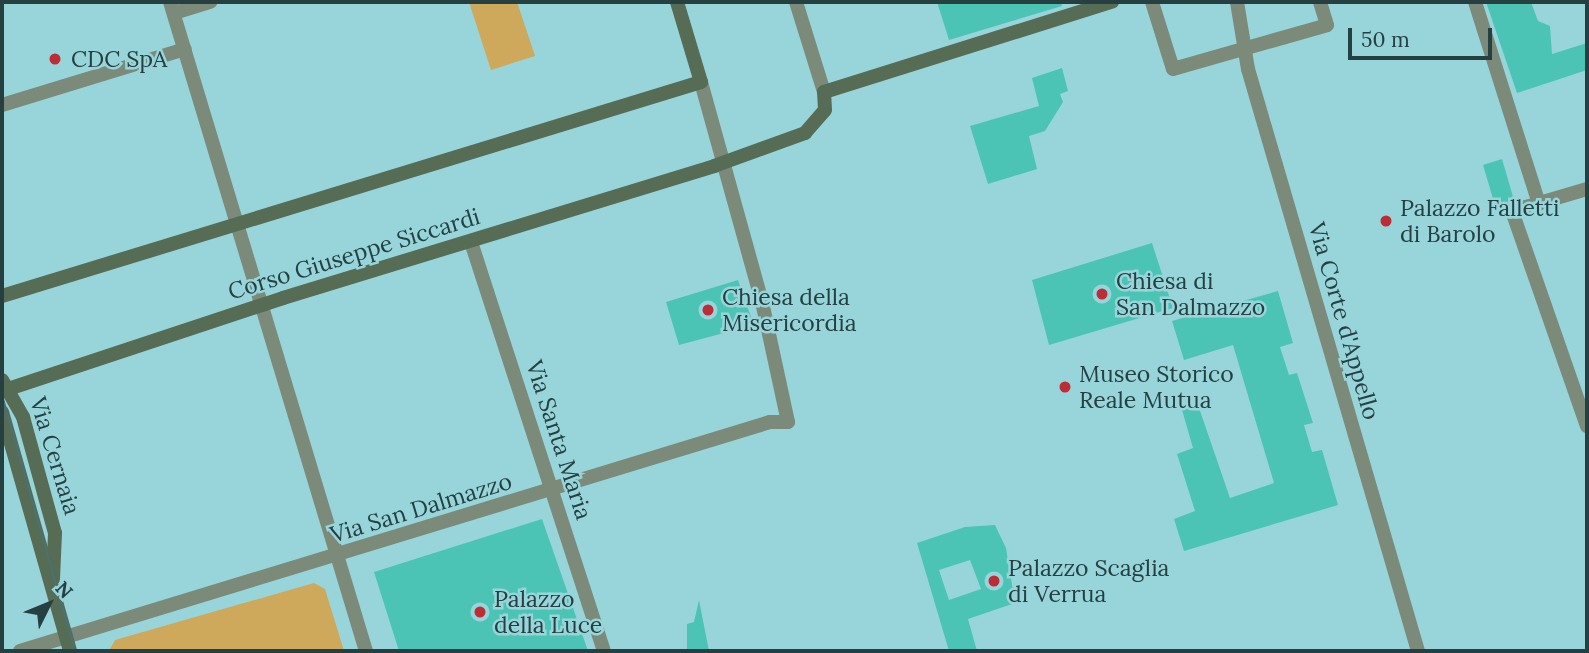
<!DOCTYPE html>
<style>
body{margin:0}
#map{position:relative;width:1589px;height:653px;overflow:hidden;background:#97d5db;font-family:Lora,serif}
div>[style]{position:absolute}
.green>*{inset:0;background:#cea85b}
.building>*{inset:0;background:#4cc4b5}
.street>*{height:14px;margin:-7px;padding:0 7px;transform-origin:7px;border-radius:7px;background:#7c8a7a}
.secondary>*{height:14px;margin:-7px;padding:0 7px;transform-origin:7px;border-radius:7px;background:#576c55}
.tram>*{height:2px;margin:-1px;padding:0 1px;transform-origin:1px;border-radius:1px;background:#4b7174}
.dots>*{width:19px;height:19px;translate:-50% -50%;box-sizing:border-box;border:4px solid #97d5db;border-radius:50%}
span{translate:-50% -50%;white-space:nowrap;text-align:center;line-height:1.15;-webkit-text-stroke:5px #97d5db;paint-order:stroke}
.poi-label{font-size:23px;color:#264042}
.left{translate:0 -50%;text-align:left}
.street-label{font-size:23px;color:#264042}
.frame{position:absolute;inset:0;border:4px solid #264042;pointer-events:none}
.north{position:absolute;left:14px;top:569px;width:70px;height:70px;-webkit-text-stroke:5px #97d5db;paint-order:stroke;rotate:47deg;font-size:19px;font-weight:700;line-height:28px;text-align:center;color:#264042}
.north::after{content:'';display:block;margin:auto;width:24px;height:32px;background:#264042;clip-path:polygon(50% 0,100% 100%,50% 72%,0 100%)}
.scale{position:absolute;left:1348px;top:28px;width:144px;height:32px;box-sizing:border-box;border:4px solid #264042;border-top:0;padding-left:9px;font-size:21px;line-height:24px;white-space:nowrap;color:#264042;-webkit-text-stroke:5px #97d5db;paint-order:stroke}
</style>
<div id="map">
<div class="green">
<div style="clip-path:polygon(469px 2px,517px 2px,535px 56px,491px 70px)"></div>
<div style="clip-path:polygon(314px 583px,325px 589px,344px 651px,109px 651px,115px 640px)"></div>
</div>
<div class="building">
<div style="clip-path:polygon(937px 2px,1061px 2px,1062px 6px,949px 40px)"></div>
<div style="clip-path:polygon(1486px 2px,1531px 2px,1538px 21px,1550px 26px,1552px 54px,1587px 43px,1587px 70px,1517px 93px)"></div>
<div style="clip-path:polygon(1062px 68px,1068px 91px,1060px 94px,1063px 102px,1045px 131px,1029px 136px,1037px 169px,988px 184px,970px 126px,1039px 106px,1032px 78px)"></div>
<div style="clip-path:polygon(1502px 159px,1514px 200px,1496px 209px,1483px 165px)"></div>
<div style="clip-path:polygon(1152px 243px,1173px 308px,1049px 345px,1032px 280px)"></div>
<div style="clip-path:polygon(738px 280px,751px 317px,739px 329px,679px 345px,666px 302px)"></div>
<div style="clip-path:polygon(1278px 291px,1293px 343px,1280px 347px,1289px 375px,1297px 373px,1313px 423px,1304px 425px,1312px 452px,1322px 450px,1338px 505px,1184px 551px,1174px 519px,1195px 511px,1177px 454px,1193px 448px,1182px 410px,1198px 405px,1230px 498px,1274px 483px,1233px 345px,1184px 360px,1172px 321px)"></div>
<div style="clip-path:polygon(542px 519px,588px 651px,399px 651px,374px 572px)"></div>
<div style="clip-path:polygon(evenodd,995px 525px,1006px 548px,1015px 603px,968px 619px,977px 651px,949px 651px,917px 543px,965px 527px,995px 525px,970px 560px,981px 589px,949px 600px,939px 570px,970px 560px)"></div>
<div style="clip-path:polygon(699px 600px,709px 651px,687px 651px,687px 624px,694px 622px)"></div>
</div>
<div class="street">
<div style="left:170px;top:2px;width:678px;rotate:73.2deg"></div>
<div style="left:796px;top:2px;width:94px;rotate:72.7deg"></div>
<div style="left:1152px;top:2px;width:70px;rotate:72.6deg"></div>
<div style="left:1173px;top:69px;width:160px;rotate:-15.9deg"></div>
<div style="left:1327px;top:25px;width:24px;rotate:-107deg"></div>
<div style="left:1237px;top:2px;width:68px;rotate:80.7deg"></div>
<div style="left:1248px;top:69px;width:606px;rotate:73.72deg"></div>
<div style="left:1475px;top:2px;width:212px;rotate:72.4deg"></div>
<div style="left:174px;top:13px;width:38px;rotate:-17deg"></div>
<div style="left:2px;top:105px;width:191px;rotate:-17deg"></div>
<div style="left:1587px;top:189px;width:78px;rotate:163.7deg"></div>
<div style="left:1512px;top:211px;width:228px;rotate:70.8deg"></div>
<div style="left:471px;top:242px;width:430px;rotate:72deg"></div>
<div style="left:20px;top:651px;width:784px;rotate:-16.98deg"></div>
<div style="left:770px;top:422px;width:18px"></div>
<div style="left:788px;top:422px;width:123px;rotate:-102.2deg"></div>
<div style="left:762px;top:302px;width:228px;rotate:-105.5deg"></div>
</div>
<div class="secondary">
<div style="left:2px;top:296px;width:731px;rotate:-17.02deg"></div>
<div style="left:701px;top:82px;width:84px;rotate:-106.7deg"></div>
<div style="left:2px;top:380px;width:43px;rotate:60.4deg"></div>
<div style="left:23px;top:417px;width:120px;rotate:74.6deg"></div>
<div style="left:55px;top:533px;width:46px;rotate:92.5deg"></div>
<div style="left:2px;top:391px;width:296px;rotate:-18.3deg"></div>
<div style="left:283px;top:298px;width:451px;rotate:-17deg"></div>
<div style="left:714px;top:166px;width:97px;rotate:-19.9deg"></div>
<div style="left:805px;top:133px;width:30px;rotate:-49deg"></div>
<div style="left:825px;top:110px;width:18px;rotate:-93deg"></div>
<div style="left:824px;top:92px;width:302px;rotate:-17.4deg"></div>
<div style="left:2px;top:412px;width:248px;rotate:74.1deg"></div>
</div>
<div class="tram">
<div style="left:2px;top:395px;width:266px;rotate:74.1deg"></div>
</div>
<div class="dots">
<div style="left:55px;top:59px;background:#bd2d35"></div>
<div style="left:1386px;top:221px;background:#bd2d35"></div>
<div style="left:1102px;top:294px;background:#bd2d35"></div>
<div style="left:708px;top:310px;background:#bd2d35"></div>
<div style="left:1065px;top:387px;background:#bd2d35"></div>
<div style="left:994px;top:581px;background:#bd2d35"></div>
<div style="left:480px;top:612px;background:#bd2d35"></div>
</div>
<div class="poi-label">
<span class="left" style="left:71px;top:59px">CDC SpA</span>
<span class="left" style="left:1400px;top:221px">Palazzo Falletti<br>di Barolo</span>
<span class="left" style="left:1116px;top:294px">Chiesa di<br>San Dalmazzo</span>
<span class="left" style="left:722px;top:310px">Chiesa della<br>Misericordia</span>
<span class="left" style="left:1079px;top:387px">Museo Storico<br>Reale Mutua</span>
<span class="left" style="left:1008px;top:581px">Palazzo Scaglia<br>di Verrua</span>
<span class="left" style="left:494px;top:612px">Palazzo<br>della Luce</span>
</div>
<div class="street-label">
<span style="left:354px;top:254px;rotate:-17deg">Corso Giuseppe Siccardi</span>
<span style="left:1344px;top:321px;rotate:74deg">Via Corte d'Appello</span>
<span style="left:559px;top:440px;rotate:72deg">Via Santa Maria</span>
<span style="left:55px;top:456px;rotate:73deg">Via Cernaia</span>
<span style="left:421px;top:508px;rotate:-17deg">Via San Dalmazzo</span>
</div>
<div class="frame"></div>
<div class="north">N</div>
<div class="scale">50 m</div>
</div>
